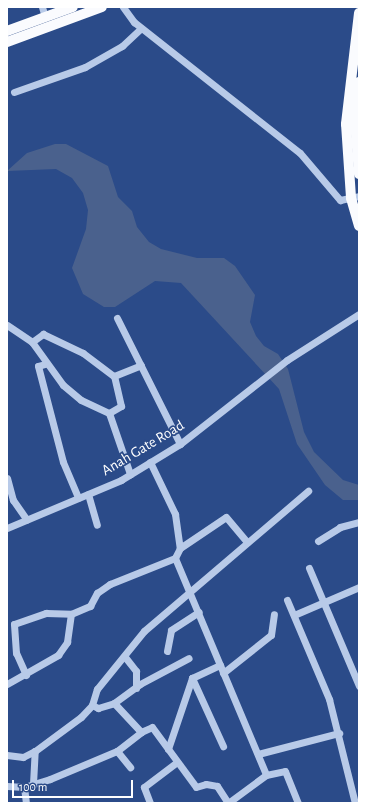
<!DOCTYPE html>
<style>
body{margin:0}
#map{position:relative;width:366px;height:810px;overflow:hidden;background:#2b4b89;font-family:"Alegreya Sans",sans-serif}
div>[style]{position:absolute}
.water>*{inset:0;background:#4a618d}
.minor>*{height:7px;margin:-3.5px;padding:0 3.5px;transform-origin:3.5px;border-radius:3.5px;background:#b8cae8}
.major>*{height:10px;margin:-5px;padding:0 5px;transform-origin:5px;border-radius:5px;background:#fafbfe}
span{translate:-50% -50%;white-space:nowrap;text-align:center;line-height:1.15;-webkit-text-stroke:3.5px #2b4b89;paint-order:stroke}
.street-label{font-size:15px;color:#fff}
.frame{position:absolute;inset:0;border:8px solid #fff;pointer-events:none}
.scale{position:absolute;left:12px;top:780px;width:121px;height:18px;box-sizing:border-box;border:2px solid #fff;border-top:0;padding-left:5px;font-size:12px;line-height:14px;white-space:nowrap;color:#fff;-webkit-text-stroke:3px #2b4b89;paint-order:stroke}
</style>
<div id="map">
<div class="water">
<div style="clip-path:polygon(55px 144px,66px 144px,108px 166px,118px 197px,132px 211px,137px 227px,149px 242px,161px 249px,197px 258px,224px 258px,235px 266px,255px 295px,250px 322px,256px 336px,264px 346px,278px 354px,288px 369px,304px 432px,314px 452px,343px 480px,359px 485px,359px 500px,343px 500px,325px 485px,297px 444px,279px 389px,181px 283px,155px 281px,115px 307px,104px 307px,83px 294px,72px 268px,86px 229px,88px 210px,83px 193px,72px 178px,56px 169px,7px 171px,27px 153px)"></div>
</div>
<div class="minor">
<div style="left:42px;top:7px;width:10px;rotate:73deg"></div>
<div style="left:123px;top:7px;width:19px;rotate:54deg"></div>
<div style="left:134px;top:22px;width:211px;rotate:38.3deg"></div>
<div style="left:300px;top:153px;width:62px;rotate:49.6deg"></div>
<div style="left:340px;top:200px;width:19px;rotate:-12deg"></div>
<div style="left:14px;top:92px;width:75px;rotate:-19.4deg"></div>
<div style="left:85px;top:67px;width:43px;rotate:-29.6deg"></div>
<div style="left:122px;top:46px;width:26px;rotate:-43deg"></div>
<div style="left:117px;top:318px;width:141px;rotate:63.4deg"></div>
<div style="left:7px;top:325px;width:30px;rotate:34deg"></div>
<div style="left:32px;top:342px;width:53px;rotate:54.2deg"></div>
<div style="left:63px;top:385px;width:23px;rotate:40deg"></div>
<div style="left:81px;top:400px;width:31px;rotate:25deg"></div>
<div style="left:109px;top:413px;width:14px;rotate:-30deg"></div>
<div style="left:121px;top:406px;width:31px;rotate:-103deg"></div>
<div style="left:32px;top:342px;width:14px;rotate:-36deg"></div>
<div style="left:43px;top:334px;width:44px;rotate:25.4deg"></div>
<div style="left:83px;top:353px;width:39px;rotate:37deg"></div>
<div style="left:114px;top:376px;width:29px;rotate:-22deg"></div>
<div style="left:45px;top:364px;width:7px;rotate:164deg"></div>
<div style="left:38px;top:366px;width:99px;rotate:75.4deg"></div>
<div style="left:63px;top:462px;width:39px;rotate:67deg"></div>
<div style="left:109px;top:413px;width:65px;rotate:71deg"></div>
<div style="left:150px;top:462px;width:58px;rotate:64.3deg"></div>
<div style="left:175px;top:514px;width:34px;rotate:82deg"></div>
<div style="left:180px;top:548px;width:11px;rotate:117deg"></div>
<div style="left:175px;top:558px;width:235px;rotate:67.2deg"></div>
<div style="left:7px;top:478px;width:23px;rotate:75deg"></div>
<div style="left:13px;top:500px;width:24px;rotate:55deg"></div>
<div style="left:88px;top:494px;width:32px;rotate:74deg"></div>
<div style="left:7px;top:528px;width:124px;rotate:-22.8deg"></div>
<div style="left:121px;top:480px;width:69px;rotate:-31.4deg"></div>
<div style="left:180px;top:444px;width:136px;rotate:-38.1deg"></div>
<div style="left:287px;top:360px;width:85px;rotate:-32.6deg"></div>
<div style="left:318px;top:541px;width:26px;rotate:-32deg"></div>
<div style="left:340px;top:527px;width:20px;rotate:-15deg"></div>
<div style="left:180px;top:548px;width:55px;rotate:-34deg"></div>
<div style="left:226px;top:517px;width:33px;rotate:50deg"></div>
<div style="left:309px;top:568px;width:128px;rotate:67deg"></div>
<div style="left:287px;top:600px;width:108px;rotate:67deg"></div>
<div style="left:329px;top:699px;width:107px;rotate:76deg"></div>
<div style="left:294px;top:615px;width:71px;rotate:-23.3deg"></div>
<div style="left:167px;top:651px;width:21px;rotate:-79deg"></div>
<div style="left:171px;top:630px;width:33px;rotate:-33deg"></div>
<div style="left:125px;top:657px;width:18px;rotate:52deg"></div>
<div style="left:136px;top:671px;width:17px;rotate:90deg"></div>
<div style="left:223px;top:673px;width:61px;rotate:-38.4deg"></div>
<div style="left:271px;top:635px;width:21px;rotate:-82deg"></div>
<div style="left:26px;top:675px;width:24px;rotate:-114deg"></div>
<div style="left:16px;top:653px;width:29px;rotate:-94deg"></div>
<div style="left:14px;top:624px;width:34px;rotate:-19deg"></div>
<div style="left:46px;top:613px;width:25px;rotate:2deg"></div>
<div style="left:71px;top:614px;width:21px;rotate:-23deg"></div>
<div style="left:90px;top:606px;width:15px;rotate:-62deg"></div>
<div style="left:97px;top:593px;width:16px;rotate:-35deg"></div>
<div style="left:110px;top:584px;width:70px;rotate:-21.8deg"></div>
<div style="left:192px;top:678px;width:75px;rotate:65.5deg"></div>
<div style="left:7px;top:684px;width:59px;rotate:-29.6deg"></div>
<div style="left:58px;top:655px;width:16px;rotate:-55deg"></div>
<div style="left:67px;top:642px;width:28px;rotate:-82deg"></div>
<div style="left:114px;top:703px;width:32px;rotate:-36deg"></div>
<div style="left:140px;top:684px;width:55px;rotate:-28deg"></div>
<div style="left:92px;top:705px;width:7px;rotate:27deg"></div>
<div style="left:98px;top:708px;width:17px;rotate:-17deg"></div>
<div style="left:114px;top:703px;width:40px;rotate:47deg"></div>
<div style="left:141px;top:732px;width:12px;rotate:-24deg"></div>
<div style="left:152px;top:727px;width:74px;rotate:53.7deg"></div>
<div style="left:196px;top:787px;width:10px;rotate:-17deg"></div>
<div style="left:206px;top:784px;width:11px;rotate:10deg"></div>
<div style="left:217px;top:786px;width:20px;rotate:57deg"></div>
<div style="left:168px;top:749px;width:75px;rotate:-71.3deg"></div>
<div style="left:192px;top:678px;width:31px;rotate:-25deg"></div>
<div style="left:117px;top:751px;width:21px;rotate:51deg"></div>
<div style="left:258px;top:754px;width:84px;rotate:-14.5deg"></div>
<div style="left:7px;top:755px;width:16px;rotate:7deg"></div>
<div style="left:23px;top:757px;width:13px;rotate:-27deg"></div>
<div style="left:35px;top:751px;width:57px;rotate:-36.5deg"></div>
<div style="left:81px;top:717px;width:16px;rotate:-47deg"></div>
<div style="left:92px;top:705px;width:17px;rotate:-73deg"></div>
<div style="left:97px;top:689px;width:75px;rotate:-51deg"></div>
<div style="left:144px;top:631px;width:216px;rotate:-40.5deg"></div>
<div style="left:33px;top:784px;width:33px;rotate:-87deg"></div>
<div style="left:7px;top:786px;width:17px;rotate:3deg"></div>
<div style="left:24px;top:787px;width:27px;rotate:-17deg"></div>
<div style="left:50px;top:779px;width:73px;rotate:-22.7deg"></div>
<div style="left:117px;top:751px;width:31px;rotate:-38deg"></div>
<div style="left:24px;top:787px;width:16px;rotate:83deg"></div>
<div style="left:150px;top:803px;width:17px;rotate:-111deg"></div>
<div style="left:144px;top:787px;width:41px;rotate:-37.1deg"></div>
<div style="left:228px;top:803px;width:47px;rotate:-36.4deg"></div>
<div style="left:266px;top:775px;width:19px;rotate:-12deg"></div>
<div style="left:285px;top:771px;width:35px;rotate:68deg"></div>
</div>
<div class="major">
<div style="left:359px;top:13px;width:112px;rotate:96.7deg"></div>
<div style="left:346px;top:124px;width:74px;rotate:86.1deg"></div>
<div style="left:351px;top:198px;width:29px;rotate:74deg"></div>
<div style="left:7px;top:31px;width:70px;rotate:-20deg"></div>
<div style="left:7px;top:42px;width:101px;rotate:-20.2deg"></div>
<div style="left:359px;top:82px;width:39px;rotate:96deg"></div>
<div style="left:355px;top:121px;width:53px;rotate:85.7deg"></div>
</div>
<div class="street-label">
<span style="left:143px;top:448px;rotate:-31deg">Anah Gate Road</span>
</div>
<div class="frame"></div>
<div class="scale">100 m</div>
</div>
